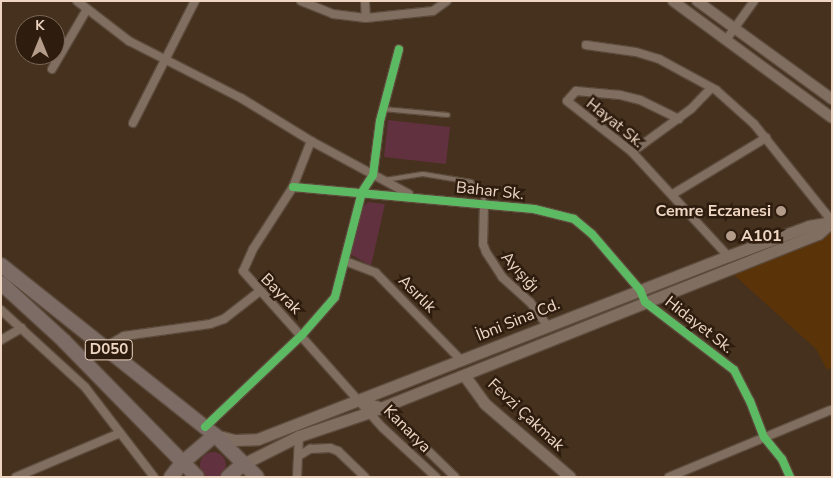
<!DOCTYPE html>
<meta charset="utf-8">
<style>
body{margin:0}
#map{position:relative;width:833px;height:478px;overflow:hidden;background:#45311d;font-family:"Nunito Sans",sans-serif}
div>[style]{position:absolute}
.built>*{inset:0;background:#5b3309}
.green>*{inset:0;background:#62313f}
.round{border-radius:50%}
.roads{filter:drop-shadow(1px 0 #5c4b3c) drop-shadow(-1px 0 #5c4b3c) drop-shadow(0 1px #5c4b3c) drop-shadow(0 -1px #5c4b3c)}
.service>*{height:4px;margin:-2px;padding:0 2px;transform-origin:2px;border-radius:2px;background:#806f61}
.minor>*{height:8px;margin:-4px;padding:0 4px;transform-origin:4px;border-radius:4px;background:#806f61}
.tertiary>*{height:10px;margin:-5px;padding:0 5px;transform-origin:5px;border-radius:5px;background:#806f61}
.secondary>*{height:11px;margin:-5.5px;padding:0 5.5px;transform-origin:5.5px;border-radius:5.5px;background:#806f61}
.trunk>*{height:14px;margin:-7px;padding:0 7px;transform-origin:7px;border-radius:7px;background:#7d6c66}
.cycleway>*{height:8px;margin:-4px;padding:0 4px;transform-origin:4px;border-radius:4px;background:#5cba63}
.dots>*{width:14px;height:14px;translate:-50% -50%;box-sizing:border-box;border:2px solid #2e1d0f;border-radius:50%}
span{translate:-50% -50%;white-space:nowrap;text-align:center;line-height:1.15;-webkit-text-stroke:5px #2e1d0f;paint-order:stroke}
.shield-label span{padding:1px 4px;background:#2e1d0f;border:1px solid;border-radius:4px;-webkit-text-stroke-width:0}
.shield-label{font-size:15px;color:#eed6c3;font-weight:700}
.street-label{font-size:16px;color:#eed6c3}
.poi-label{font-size:16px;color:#eed6c3;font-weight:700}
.right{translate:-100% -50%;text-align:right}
.left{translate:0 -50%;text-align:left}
.frame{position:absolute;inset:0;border:2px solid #eed6c3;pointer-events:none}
.north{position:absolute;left:15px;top:15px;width:50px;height:50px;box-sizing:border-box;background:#2e1d0f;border:1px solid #7b6757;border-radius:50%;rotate:0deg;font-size:14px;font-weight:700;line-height:20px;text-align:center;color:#eed6c3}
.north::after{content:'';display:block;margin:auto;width:18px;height:22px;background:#b39c89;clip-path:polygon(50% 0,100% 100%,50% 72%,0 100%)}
</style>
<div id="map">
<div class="built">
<div style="clip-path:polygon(832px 231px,832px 367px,827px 370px,816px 349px,732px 273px)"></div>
</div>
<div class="green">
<div style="clip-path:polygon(388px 120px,450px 127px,446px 164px,384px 157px)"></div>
<div style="clip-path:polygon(368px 202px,385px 204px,371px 266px,350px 254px,362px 208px)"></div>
<div class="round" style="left:200px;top:452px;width:26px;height:26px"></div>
</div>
<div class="roads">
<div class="service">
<div style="left:383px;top:109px;width:65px;rotate:5.3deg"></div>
<div style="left:385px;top:180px;width:38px;rotate:-9deg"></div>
<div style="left:423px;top:174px;width:49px;rotate:9.5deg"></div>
<div style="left:471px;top:182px;width:15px;rotate:37deg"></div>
<div style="left:483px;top:191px;width:13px;rotate:86deg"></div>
</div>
<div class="minor">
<div style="left:77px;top:1px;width:66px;rotate:37.6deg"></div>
<div style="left:129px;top:41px;width:126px;rotate:27deg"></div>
<div style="left:241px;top:98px;width:82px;rotate:31.6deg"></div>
<div style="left:311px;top:141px;width:111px;rotate:28.4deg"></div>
<div style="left:301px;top:1px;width:35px;rotate:22deg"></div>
<div style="left:333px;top:14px;width:33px;rotate:7deg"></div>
<div style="left:366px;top:18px;width:67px;rotate:-6deg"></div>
<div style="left:433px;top:11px;width:17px;rotate:-36deg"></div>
<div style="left:365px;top:1px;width:17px;rotate:87deg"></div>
<div style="left:726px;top:40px;width:48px;rotate:-54.3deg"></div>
<div style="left:586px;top:45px;width:50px;rotate:8deg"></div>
<div style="left:636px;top:52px;width:24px;rotate:17deg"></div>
<div style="left:659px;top:59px;width:65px;rotate:28.5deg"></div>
<div style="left:716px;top:90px;width:51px;rotate:41.8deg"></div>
<div style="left:754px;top:124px;width:124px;rotate:51.2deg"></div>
<div style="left:52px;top:69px;width:69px;rotate:-59.7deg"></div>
<div style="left:679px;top:119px;width:43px;rotate:-154deg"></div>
<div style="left:640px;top:100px;width:21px;rotate:-166deg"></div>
<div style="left:620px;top:95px;width:44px;rotate:-174.8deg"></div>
<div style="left:576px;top:91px;width:13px;rotate:132deg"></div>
<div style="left:567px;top:101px;width:83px;rotate:38.1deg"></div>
<div style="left:632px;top:152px;width:142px;rotate:47.3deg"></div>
<div style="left:133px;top:123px;width:137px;rotate:-63.1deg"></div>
<div style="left:311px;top:141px;width:49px;rotate:111.4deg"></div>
<div style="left:293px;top:187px;width:74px;rotate:122.8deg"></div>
<div style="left:253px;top:249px;width:24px;rotate:114deg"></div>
<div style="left:243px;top:271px;width:210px;rotate:48.3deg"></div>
<div style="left:383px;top:428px;width:72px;rotate:42.8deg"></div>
<div style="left:632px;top:152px;width:73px;rotate:-36.1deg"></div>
<div style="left:691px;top:109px;width:29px;rotate:-46deg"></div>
<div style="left:293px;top:187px;width:242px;rotate:5.2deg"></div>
<div style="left:534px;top:209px;width:41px;rotate:14deg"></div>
<div style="left:574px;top:219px;width:23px;rotate:40deg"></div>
<div style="left:592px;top:234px;width:74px;rotate:49.4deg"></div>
<div style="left:640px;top:290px;width:13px;rotate:67deg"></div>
<div style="left:645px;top:302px;width:112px;rotate:37.4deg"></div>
<div style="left:734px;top:370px;width:35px;rotate:63deg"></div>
<div style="left:750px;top:401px;width:39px;rotate:69deg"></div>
<div style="left:764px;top:437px;width:28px;rotate:51deg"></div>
<div style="left:782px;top:459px;width:20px;rotate:66deg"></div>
<div style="left:673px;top:194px;width:109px;rotate:-31.1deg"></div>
<div style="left:484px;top:204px;width:40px;rotate:91.4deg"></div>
<div style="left:483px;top:244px;width:9px;rotate:69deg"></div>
<div style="left:486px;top:252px;width:30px;rotate:57deg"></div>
<div style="left:502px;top:277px;width:38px;rotate:42deg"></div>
<div style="left:530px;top:302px;width:29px;rotate:54deg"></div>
<div style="left:345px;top:261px;width:33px;rotate:21deg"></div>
<div style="left:376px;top:273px;width:122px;rotate:45.7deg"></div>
<div style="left:1px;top:310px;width:114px;rotate:42.5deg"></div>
<div style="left:85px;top:387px;width:113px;rotate:52.5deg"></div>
<div style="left:1px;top:340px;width:24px;rotate:-30deg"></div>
<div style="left:105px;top:347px;width:22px;rotate:-30deg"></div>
<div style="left:124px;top:336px;width:87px;rotate:-7.9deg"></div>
<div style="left:210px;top:324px;width:15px;rotate:-20deg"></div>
<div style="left:224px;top:319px;width:46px;rotate:-37.9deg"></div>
<div style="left:360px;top:400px;width:24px;rotate:17deg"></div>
<div style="left:383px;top:407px;width:100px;rotate:44.2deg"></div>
<div style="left:205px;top:427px;width:134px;rotate:-43.5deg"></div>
<div style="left:302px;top:335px;width:50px;rotate:-49deg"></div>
<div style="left:335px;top:297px;width:108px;rotate:-75.6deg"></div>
<div style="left:362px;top:192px;width:20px;rotate:-57deg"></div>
<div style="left:373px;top:175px;width:54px;rotate:-82.6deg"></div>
<div style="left:380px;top:121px;width:74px;rotate:-75.2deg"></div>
<div style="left:300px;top:455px;width:12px;rotate:-31deg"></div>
<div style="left:310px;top:449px;width:20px;rotate:-3deg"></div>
<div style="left:330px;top:448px;width:9px;rotate:21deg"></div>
<div style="left:338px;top:451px;width:37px;rotate:44deg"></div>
<div style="left:16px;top:477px;width:113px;rotate:-22.9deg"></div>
<div style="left:297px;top:477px;width:41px;rotate:-87.2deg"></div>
<div style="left:669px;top:477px;width:175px;rotate:-22.5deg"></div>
</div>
<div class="tertiary">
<div style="left:673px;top:1px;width:197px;rotate:36.3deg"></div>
<div style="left:697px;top:1px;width:167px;rotate:36deg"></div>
</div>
<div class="secondary">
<div style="left:464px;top:375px;width:34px;rotate:54deg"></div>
<div style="left:484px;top:403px;width:113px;rotate:40.7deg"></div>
<div style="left:215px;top:435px;width:20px;rotate:15deg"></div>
<div style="left:234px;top:440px;width:24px;rotate:-2deg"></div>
<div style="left:258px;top:439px;width:504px;rotate:-21.27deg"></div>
<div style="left:728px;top:256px;width:86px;rotate:-20.3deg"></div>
<div style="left:809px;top:226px;width:23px;rotate:-10deg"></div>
<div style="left:243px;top:464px;width:63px;rotate:-26.6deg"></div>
<div style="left:299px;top:436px;width:75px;rotate:-18.7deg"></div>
<div style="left:370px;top:412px;width:482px;rotate:-21.7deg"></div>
<div style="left:818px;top:234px;width:18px;rotate:-41deg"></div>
</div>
<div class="trunk">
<div style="left:1px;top:265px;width:273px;rotate:38.5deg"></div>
<div style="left:215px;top:435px;width:59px;rotate:45deg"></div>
<div style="left:1px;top:283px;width:86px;rotate:42.6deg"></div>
<div style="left:64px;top:341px;width:190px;rotate:45.6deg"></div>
<div style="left:171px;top:477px;width:18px;rotate:-52deg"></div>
<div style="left:182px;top:463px;width:43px;rotate:-40.3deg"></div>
<div style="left:228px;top:477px;width:20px;rotate:-41deg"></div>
</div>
</div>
<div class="cycleway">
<div style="left:293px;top:187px;width:242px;rotate:5.2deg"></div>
<div style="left:534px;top:209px;width:41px;rotate:14deg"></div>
<div style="left:574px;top:219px;width:23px;rotate:40deg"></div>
<div style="left:592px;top:234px;width:74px;rotate:49.4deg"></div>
<div style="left:640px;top:290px;width:13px;rotate:67deg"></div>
<div style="left:645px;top:302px;width:112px;rotate:37.4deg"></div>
<div style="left:734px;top:370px;width:35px;rotate:63deg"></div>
<div style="left:750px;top:401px;width:39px;rotate:69deg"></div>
<div style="left:764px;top:437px;width:28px;rotate:51deg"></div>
<div style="left:782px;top:459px;width:20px;rotate:66deg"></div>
<div style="left:205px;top:427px;width:134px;rotate:-43.5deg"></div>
<div style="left:302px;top:335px;width:50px;rotate:-49deg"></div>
<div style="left:335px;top:297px;width:108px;rotate:-75.6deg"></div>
<div style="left:362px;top:192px;width:20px;rotate:-57deg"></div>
<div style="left:373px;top:175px;width:54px;rotate:-82.6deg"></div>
<div style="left:380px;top:121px;width:74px;rotate:-75.2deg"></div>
</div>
<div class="dots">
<div style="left:781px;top:211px;background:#b39c89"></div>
<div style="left:731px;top:236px;background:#b39c89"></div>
</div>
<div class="shield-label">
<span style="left:109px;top:350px">D050</span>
</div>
<div class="street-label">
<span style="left:615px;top:123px;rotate:39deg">Hayat Sk.</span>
<span style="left:490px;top:191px;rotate:6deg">Bahar Sk.</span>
<span style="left:520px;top:272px;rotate:48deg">Ayışığı</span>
<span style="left:281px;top:294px;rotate:45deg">Bayrak</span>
<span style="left:417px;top:294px;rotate:45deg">Asırlık</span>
<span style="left:518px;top:320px;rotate:-22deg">İbni Sina Cd.</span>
<span style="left:699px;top:325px;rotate:38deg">Hidayet Sk.</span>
<span style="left:526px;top:415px;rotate:43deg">Fevzi Çakmak</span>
<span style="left:407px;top:429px;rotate:45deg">Kanarya</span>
</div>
<div class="poi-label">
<span class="right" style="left:771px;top:211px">Cemre Eczanesi</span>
<span class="left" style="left:741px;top:236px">A101</span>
</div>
<div class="frame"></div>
<div class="north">K</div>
</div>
